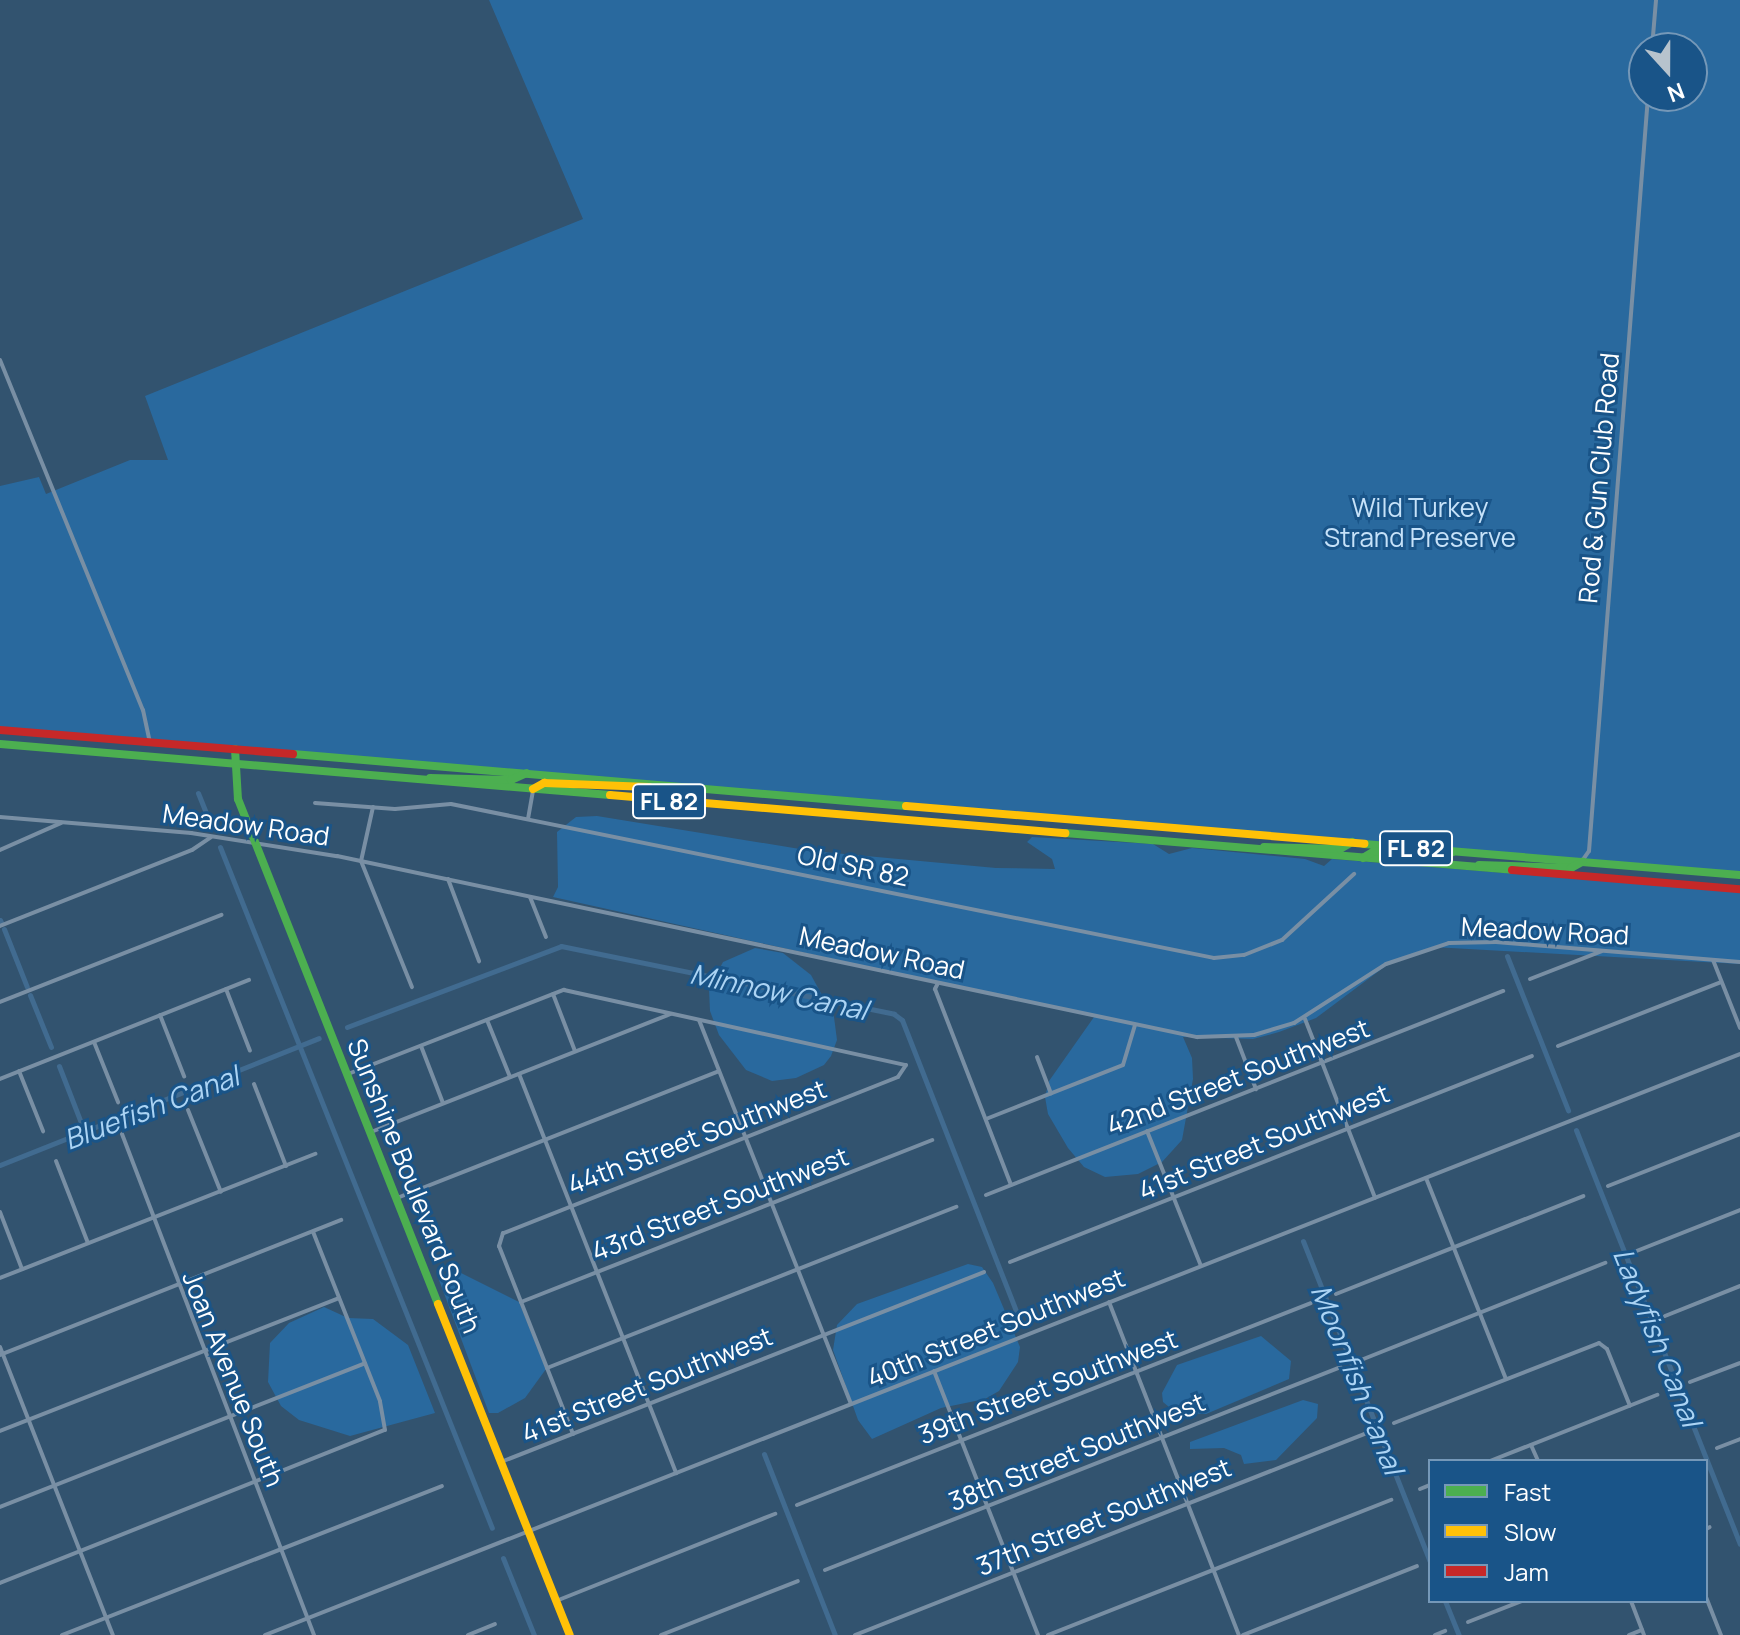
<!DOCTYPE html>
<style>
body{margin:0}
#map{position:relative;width:1740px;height:1635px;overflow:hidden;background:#32536f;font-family:Manrope,sans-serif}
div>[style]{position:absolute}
.green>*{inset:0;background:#29699e}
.canal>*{height:5px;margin:-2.5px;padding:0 2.5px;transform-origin:2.5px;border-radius:2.5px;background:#416b90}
.street>*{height:4px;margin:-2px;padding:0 2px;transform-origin:2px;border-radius:2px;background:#798fa4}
.fast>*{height:8px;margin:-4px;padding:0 4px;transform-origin:4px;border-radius:4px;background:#4caf50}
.slow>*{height:8px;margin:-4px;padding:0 4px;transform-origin:4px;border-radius:4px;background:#ffc107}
.jam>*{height:8px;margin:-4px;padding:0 4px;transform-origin:4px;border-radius:4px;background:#c62828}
span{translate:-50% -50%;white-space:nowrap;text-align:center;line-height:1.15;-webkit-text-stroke:6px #195488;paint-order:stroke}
.shield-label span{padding:2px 6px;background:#195488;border:2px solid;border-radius:6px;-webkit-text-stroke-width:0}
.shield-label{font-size:24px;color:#fff;font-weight:700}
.street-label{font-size:26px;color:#fff}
.park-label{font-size:26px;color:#c6e2f9}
.water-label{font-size:28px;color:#acd4f4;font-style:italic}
.legend{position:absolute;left:1428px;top:1459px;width:280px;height:144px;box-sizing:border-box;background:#195488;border:2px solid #7598b8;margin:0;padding:10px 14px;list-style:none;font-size:24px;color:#fff}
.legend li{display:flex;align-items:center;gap:16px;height:40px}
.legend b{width:40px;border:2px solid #7598b8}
.north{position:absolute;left:1628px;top:32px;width:80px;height:80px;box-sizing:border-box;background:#195488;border:2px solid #7598b8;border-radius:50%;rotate:159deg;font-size:22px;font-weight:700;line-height:32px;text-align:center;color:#fff}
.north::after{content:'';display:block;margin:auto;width:28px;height:36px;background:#b7c3cd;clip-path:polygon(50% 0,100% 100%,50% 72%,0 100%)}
</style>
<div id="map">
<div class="green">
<div style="clip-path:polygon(evenodd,489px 0,1740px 0,1740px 872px,0 727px,0 486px,39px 477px,46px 494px,130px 460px,168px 460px,145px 396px,583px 219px,489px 0,1644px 48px,1692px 48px,1692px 96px,1644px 96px,1644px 48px)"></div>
<div style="clip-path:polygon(597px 816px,812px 851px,996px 868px,1055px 869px,1052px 859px,1027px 842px,1032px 837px,1153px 844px,1169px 854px,1192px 848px,1305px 859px,1324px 866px,1332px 859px,1740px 892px,1740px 964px,1433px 947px,1391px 962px,1316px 1018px,1279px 1032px,1253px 1039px,1183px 1037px,1192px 1058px,1193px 1079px,1182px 1140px,1162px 1162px,1138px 1174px,1105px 1177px,1084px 1167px,1068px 1148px,1048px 1114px,1045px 1097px,1049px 1081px,1094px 1017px,553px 897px,558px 887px,557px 832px,576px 817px)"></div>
<div style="clip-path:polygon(755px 948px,783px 953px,811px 975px,834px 1017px,837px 1040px,831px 1056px,824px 1065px,796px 1078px,772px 1081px,746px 1070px,719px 1035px,710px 1011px,709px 989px,723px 962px)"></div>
<div style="clip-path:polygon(968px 1264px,982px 1267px,993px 1283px,1020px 1347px,1018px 1362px,999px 1391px,985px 1399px,941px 1408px,872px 1439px,858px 1420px,833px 1350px,837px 1325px,857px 1304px)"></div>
<div style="clip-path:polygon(459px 1272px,519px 1302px,546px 1369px,525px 1398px,498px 1413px,489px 1413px,439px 1280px)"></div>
<div style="clip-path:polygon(324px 1307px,348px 1318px,373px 1319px,408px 1345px,435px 1413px,350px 1436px,299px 1420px,281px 1406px,268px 1382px,270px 1343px,289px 1323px)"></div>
<div style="clip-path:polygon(1261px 1336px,1291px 1361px,1289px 1379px,1206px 1414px,1176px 1413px,1163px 1402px,1162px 1393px,1177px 1365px)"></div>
<div style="clip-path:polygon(1303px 1400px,1318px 1404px,1317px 1418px,1276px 1460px,1244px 1464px,1241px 1455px,1224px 1448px,1190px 1449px,1190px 1442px)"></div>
</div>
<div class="canal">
<div style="left:198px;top:793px;width:35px;rotate:68deg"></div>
<div style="left:220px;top:847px;width:733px;rotate:68.23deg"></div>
<div style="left:0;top:920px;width:2px;rotate:63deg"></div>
<div style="left:4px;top:929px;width:62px;rotate:68.4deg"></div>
<div style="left:1507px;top:956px;width:166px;rotate:68.4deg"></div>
<div style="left:30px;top:995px;width:56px;rotate:68deg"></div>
<div style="left:347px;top:1027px;width:229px;rotate:-20.7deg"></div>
<div style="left:561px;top:946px;width:340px;rotate:11.5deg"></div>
<div style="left:894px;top:1014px;width:10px;rotate:37deg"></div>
<div style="left:902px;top:1020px;width:323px;rotate:68.6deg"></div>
<div style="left:59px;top:1066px;width:72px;rotate:68.8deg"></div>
<div style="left:1576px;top:1130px;width:445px;rotate:68.4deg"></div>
<div style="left:0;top:1165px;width:343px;rotate:-21.7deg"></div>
<div style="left:1303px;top:1241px;width:345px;rotate:68.4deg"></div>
<div style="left:764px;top:1454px;width:194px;rotate:68.6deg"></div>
<div style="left:503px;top:1558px;width:83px;rotate:68.1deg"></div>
<div style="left:1445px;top:1601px;width:37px;rotate:68deg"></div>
</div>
<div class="street">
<div style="left:1652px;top:48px;width:48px;rotate:-85.2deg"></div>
<div style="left:0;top:360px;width:378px;rotate:67.8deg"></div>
<div style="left:143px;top:710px;width:33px;rotate:78deg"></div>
<div style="left:315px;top:803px;width:80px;rotate:4.3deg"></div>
<div style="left:395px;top:809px;width:56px;rotate:-5.1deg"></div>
<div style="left:451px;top:804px;width:778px;rotate:11.41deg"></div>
<div style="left:1214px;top:958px;width:30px;rotate:-6deg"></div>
<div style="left:1244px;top:955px;width:41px;rotate:-21.5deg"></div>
<div style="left:1282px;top:940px;width:98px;rotate:-42.5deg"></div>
<div style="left:373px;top:807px;width:55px;rotate:102.5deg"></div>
<div style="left:361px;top:861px;width:136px;rotate:68deg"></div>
<div style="left:0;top:817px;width:192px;rotate:4.8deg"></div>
<div style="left:191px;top:833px;width:148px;rotate:9deg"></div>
<div style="left:337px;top:856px;width:879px;rotate:11.89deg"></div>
<div style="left:1197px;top:1037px;width:57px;rotate:-2deg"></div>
<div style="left:1254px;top:1035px;width:42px;rotate:-16.7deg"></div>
<div style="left:1294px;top:1023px;width:109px;rotate:-32.7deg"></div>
<div style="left:1386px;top:964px;width:66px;rotate:-18.4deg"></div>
<div style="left:1449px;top:943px;width:47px;rotate:-1.2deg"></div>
<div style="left:1496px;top:942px;width:245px;rotate:4.7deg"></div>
<div style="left:528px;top:819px;width:29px;rotate:-80deg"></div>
<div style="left:0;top:850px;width:67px;rotate:-23.9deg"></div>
<div style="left:1582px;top:861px;width:12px;rotate:-55deg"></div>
<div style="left:1589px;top:851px;width:757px;rotate:-85.53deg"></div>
<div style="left:448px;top:879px;width:88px;rotate:69.3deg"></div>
<div style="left:530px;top:897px;width:43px;rotate:68.2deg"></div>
<div style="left:0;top:926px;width:206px;rotate:-21.6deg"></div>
<div style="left:192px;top:850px;width:23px;rotate:-34deg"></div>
<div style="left:1713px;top:960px;width:73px;rotate:68.3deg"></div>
<div style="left:1530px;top:979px;width:77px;rotate:-21.3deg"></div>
<div style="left:938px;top:983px;width:7px;rotate:117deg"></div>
<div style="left:935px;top:989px;width:210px;rotate:68.8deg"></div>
<div style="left:226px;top:989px;width:66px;rotate:68.8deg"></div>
<div style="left:553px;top:994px;width:61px;rotate:68.9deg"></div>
<div style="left:0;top:1002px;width:238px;rotate:-21.5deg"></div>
<div style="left:160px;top:1015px;width:66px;rotate:68.5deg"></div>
<div style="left:1305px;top:1019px;width:192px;rotate:68.6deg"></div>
<div style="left:487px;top:1020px;width:61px;rotate:68deg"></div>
<div style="left:699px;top:1020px;width:413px;rotate:68.4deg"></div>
<div style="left:1236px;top:1037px;width:56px;rotate:69deg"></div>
<div style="left:94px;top:1042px;width:65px;rotate:68.2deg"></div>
<div style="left:421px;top:1046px;width:61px;rotate:68.9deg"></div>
<div style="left:1558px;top:1046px;width:175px;rotate:-21.4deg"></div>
<div style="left:1037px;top:1057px;width:39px;rotate:69deg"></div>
<div style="left:19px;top:1071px;width:65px;rotate:68.2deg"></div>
<div style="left:348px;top:1074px;width:232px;rotate:-21.3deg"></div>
<div style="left:564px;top:990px;width:350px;rotate:12.4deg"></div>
<div style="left:906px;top:1065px;width:14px;rotate:124deg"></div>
<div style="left:898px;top:1077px;width:425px;rotate:158.4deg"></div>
<div style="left:503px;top:1233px;width:14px;rotate:107deg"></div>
<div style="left:499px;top:1246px;width:202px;rotate:68.5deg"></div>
<div style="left:519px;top:1074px;width:429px;rotate:68.5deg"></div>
<div style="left:0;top:1079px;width:268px;rotate:-21.7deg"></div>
<div style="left:254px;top:1084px;width:88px;rotate:68.7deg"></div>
<div style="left:188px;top:1110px;width:88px;rotate:68.1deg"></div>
<div style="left:986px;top:1119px;width:147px;rotate:-21.5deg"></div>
<div style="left:1123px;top:1065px;width:42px;rotate:-73.3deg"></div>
<div style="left:1147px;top:1131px;width:145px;rotate:68.2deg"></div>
<div style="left:371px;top:1132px;width:322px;rotate:-21.5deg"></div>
<div style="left:122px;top:1134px;width:537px;rotate:69.03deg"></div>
<div style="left:56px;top:1161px;width:88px;rotate:68.7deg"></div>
<div style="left:1426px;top:1178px;width:216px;rotate:68.3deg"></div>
<div style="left:1608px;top:1186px;width:142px;rotate:-21.5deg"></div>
<div style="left:986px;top:1195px;width:556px;rotate:-21.53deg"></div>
<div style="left:397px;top:1198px;width:346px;rotate:-21.5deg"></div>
<div style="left:0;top:1212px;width:61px;rotate:68.9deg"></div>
<div style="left:1634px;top:1252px;width:114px;rotate:-21.6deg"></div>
<div style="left:1010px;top:1262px;width:561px;rotate:-21.54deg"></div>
<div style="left:0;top:1278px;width:339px;rotate:-21.5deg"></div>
<div style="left:1336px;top:1294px;width:266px;rotate:-21.6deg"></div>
<div style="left:521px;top:1302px;width:442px;rotate:-21.5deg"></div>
<div style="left:1109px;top:1302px;width:357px;rotate:68.7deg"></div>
<div style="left:1665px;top:1316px;width:81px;rotate:-21.8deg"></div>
<div style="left:0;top:1347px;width:309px;rotate:68.6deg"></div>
<div style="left:0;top:1355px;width:367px;rotate:-21.6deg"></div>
<div style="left:1361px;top:1360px;width:263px;rotate:-21.7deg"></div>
<div style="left:547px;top:1368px;width:440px;rotate:-21.5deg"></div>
<div style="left:934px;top:1371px;width:284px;rotate:68.5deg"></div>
<div style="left:1690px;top:1382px;width:53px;rotate:-20.8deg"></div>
<div style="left:1394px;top:1423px;width:220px;rotate:-21.3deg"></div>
<div style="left:1599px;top:1343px;width:10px;rotate:37deg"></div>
<div style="left:1607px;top:1349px;width:61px;rotate:68deg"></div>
<div style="left:0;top:1431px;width:364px;rotate:-21.4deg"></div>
<div style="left:1531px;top:1445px;width:17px;rotate:66deg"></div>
<div style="left:1717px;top:1448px;width:25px;rotate:-21deg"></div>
<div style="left:1490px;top:1461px;width:180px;rotate:-21.6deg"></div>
<div style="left:501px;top:1462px;width:519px;rotate:-21.47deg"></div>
<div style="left:1420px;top:1489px;width:11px;rotate:-22deg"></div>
<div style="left:797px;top:1505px;width:552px;rotate:-21.45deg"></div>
<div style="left:0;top:1507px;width:392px;rotate:-21.5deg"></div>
<div style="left:1706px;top:1529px;width:4px;rotate:-27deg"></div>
<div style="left:825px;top:1570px;width:554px;rotate:-21.48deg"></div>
<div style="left:0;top:1583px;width:414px;rotate:-21.7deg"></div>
<div style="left:385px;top:1430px;width:29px;rotate:-100deg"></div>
<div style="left:380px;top:1401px;width:182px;rotate:-111.6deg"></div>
<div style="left:1706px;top:1597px;width:41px;rotate:68.5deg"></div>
<div style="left:556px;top:1601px;width:236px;rotate:-21.7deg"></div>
<div style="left:1631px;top:1601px;width:36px;rotate:69deg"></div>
<div style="left:1468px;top:1622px;width:58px;rotate:-21.3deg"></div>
<div style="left:62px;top:1635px;width:408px;rotate:-21.4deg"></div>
<div style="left:265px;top:1635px;width:1585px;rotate:-21.5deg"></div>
<div style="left:468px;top:1635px;width:29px;rotate:-22deg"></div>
<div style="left:661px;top:1635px;width:147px;rotate:-21.5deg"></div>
<div style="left:855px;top:1635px;width:550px;rotate:-21.53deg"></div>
<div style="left:1048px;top:1635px;width:369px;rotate:-21.5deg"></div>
<div style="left:1243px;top:1635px;width:187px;rotate:-21.6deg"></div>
<div style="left:1435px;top:1635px;width:11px;rotate:-22deg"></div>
<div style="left:1629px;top:1635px;width:14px;rotate:-21deg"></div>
</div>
<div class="fast">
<div style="left:0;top:744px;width:612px;rotate:4.78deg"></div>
<div style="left:235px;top:749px;width:50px;rotate:86.6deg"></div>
<div style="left:238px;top:799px;width:543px;rotate:68.39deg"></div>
<div style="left:293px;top:754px;width:615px;rotate:4.85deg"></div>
<div style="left:430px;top:778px;width:81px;rotate:1.4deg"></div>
<div style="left:511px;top:780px;width:17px;rotate:-24deg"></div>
<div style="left:1065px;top:833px;width:449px;rotate:4.7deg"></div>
<div style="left:1364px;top:844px;width:377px;rotate:4.7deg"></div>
<div style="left:1264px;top:847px;width:76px;rotate:1.5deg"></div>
<div style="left:1340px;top:849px;width:14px;rotate:-30deg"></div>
<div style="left:1363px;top:858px;width:13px;rotate:-32deg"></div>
<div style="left:1374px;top:851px;width:70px;rotate:4.1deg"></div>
<div style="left:1444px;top:856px;width:10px;rotate:-24deg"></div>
<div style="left:1479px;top:865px;width:92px;rotate:1.9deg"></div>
<div style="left:1571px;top:868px;width:13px;rotate:-29deg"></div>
</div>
<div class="slow">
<div style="left:533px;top:789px;width:13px;rotate:-29deg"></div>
<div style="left:544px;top:783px;width:105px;rotate:2.2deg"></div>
<div style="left:610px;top:795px;width:457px;rotate:4.8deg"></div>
<div style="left:906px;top:806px;width:460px;rotate:4.7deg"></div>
<div style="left:438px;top:1304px;width:356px;rotate:68.3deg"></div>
</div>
<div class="jam">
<div style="left:0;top:730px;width:294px;rotate:4.7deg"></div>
<div style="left:1512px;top:870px;width:229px;rotate:4.8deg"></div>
</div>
<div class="shield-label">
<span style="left:669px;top:801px">FL 82</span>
<span style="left:1416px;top:848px">FL 82</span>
</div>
<div class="street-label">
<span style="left:1599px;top:478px;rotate:-85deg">Rod &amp; Gun Club Road</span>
<span style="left:246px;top:825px;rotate:8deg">Meadow Road</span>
<span style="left:853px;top:866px;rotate:12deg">Old SR 82</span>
<span style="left:1545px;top:931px;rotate:3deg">Meadow Road</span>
<span style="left:882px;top:953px;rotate:12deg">Meadow Road</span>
<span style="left:1238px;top:1077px;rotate:-21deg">42nd Street Southwest</span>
<span style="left:697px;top:1137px;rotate:-21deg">44th Street Southwest</span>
<span style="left:1264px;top:1142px;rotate:-22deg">41st Street Southwest</span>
<span style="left:414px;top:1186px;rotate:68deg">Sunshine Boulevard South</span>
<span style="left:720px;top:1204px;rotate:-21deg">43rd Street Southwest</span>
<span style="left:996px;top:1328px;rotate:-22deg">40th Street Southwest</span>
<span style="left:233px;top:1379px;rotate:68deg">Joan Avenue South</span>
<span style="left:647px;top:1385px;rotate:-22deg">41st Street Southwest</span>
<span style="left:1048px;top:1387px;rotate:-21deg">39th Street Southwest</span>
<span style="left:1077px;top:1452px;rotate:-22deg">38th Street Southwest</span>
<span style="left:1104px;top:1517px;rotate:-22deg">37th Street Southwest</span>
</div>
<div class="park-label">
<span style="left:1420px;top:523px">Wild Turkey<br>Strand Preserve</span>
</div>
<div class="water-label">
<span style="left:779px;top:991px;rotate:12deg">Minnow Canal</span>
<span style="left:151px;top:1107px;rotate:-21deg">Bluefish Canal</span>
<span style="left:1658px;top:1337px;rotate:68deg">Ladyfish Canal</span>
<span style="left:1358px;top:1379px;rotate:68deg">Moonfish Canal</span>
</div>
<ul class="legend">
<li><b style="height:10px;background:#4caf50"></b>Fast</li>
<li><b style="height:10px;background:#ffc107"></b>Slow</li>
<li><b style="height:10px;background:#c62828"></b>Jam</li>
</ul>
<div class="north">N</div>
</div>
